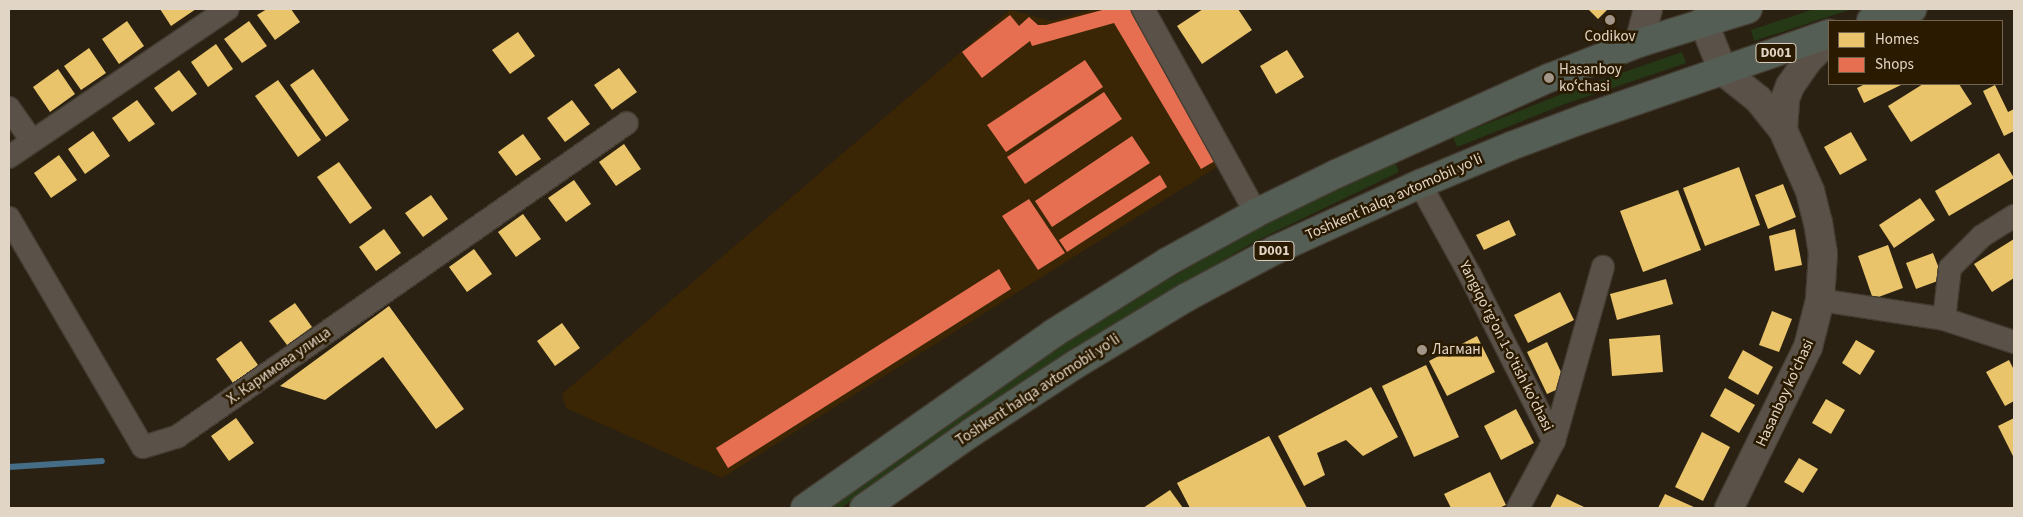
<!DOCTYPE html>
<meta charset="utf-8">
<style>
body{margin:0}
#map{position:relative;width:2023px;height:517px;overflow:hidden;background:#2a2112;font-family:"Source Sans 3",sans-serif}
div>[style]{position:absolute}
.built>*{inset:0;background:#3a2605}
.green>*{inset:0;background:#253917}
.homes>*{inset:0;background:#e9c46a}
.shops>*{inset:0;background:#e76f51}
.stream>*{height:5.5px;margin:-2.75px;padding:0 2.75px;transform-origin:2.75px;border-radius:2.75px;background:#456d87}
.roads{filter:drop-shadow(1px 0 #443c31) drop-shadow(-1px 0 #443c31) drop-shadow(0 1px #443c31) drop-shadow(0 -1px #443c31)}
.minor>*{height:22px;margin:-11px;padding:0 11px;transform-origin:11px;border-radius:11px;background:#5a5248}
.tertiary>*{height:28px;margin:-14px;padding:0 14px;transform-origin:14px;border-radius:14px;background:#5a5248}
.secondary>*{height:28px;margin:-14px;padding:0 14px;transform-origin:14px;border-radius:14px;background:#5a5248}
.trunk>*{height:28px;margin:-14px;padding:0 14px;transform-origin:14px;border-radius:14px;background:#555e55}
.dots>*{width:14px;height:14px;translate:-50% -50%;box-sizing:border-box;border:2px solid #2a1a00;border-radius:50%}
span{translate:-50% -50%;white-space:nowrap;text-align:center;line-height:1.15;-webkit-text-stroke:5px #2a1a00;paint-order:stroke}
.shield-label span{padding:1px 4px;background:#2a1a00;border:1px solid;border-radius:4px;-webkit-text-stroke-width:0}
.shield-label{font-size:14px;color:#e1d5c6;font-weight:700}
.poi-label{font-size:15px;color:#e1d5c6}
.left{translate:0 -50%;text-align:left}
.street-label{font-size:15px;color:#e1d5c6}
.frame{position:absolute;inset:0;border:10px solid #e1d5c6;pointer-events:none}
.legend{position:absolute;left:1828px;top:20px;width:175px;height:65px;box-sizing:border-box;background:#2a1a00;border:1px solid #73654f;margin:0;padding:6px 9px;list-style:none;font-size:15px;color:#e1d5c6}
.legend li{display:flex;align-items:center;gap:10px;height:25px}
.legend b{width:25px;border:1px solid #73654f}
</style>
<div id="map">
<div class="built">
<div style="clip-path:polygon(1094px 9px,1139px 9px,1231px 158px,722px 478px,566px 408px,562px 394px,1010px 10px,1051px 21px)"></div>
</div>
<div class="green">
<div style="clip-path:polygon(1814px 9px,1852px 9px,1754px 41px,1751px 30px)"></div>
<div style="clip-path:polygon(1682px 52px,1686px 63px,1562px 105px,1457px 147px,1453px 137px,1567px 92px)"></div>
<div style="clip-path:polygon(1395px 162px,1399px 172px,1254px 242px,1070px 350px,841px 508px,821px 508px,1020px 370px,1110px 313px,1249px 233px)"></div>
</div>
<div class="homes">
<div style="clip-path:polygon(160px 9px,196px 9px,171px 26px)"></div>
<div style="clip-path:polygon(267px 9px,291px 9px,300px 22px,275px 40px,257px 15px)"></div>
<div style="clip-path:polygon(1203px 9px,1238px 9px,1252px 30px,1202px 64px,1177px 26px)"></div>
<div style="clip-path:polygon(1588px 9px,1608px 9px,1598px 19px)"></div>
<div style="clip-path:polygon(127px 21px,144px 46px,119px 64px,102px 39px)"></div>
<div style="clip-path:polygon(249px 21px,267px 46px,242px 63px,224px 39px)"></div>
<div style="clip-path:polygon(518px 32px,535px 56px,510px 74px,492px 50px)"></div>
<div style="clip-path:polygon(216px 44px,233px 69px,208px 87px,191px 62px)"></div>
<div style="clip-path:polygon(89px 48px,106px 73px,81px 90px,64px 66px)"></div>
<div style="clip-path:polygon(1287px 50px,1304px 77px,1276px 94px,1260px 66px)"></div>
<div style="clip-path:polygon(619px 68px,637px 92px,612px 110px,594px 85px)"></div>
<div style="clip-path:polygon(58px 69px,75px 94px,50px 112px,33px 87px)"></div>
<div style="clip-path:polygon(313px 69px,349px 120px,326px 137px,290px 85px)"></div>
<div style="clip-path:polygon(179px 70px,197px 94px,172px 112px,154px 88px)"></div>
<div style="clip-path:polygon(278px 80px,321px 140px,298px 157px,255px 96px)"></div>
<div style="clip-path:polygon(1865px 84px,1903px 84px,1864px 103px,1857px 88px)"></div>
<div style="clip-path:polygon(1923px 84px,1959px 84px,1972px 104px,1911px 142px,1888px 106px)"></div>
<div style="clip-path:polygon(1995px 85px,2008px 112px,2014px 109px,2014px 131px,2004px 136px,1983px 91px)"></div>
<div style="clip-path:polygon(137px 100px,155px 124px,129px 142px,112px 118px)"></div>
<div style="clip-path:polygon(572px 100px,590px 124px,565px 142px,547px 118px)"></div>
<div style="clip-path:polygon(93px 131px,110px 156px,85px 174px,68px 149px)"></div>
<div style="clip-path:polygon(1851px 132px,1867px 160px,1840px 175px,1824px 147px)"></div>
<div style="clip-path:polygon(523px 134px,541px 159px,516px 176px,498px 152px)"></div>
<div style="clip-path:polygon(624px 144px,641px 169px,616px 186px,599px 162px)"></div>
<div style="clip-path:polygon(1999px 153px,2014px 178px,1949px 216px,1935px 191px)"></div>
<div style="clip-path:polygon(59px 155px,77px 180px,51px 198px,34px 173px)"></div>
<div style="clip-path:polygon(339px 162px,372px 208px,350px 224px,317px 177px)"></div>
<div style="clip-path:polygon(1739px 167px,1760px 225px,1705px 246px,1683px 188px)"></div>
<div style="clip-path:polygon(574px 180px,591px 204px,566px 222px,548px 198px)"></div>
<div style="clip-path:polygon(1783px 184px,1796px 217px,1768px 229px,1755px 195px)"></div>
<div style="clip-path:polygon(1678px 190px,1701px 250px,1643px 272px,1620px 211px)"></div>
<div style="clip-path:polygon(431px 195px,448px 219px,423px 237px,405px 213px)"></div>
<div style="clip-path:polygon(1920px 198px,1935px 220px,1894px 248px,1879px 225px)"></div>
<div style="clip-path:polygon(523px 214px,541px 239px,516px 257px,498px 232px)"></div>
<div style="clip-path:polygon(1509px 220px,1516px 235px,1484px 250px,1476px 235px)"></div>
<div style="clip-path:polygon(384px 229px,401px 253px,376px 271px,359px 247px)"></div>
<div style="clip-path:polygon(1795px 229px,1802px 265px,1775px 271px,1769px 236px)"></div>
<div style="clip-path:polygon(2014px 239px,2014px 278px,1992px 292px,1974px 264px)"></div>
<div style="clip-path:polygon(1888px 245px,1903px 288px,1873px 299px,1858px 256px)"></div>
<div style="clip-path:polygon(474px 249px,492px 274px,467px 292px,449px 267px)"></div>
<div style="clip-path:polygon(1933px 253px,1943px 279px,1916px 289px,1906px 263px)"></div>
<div style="clip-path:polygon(1666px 279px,1673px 304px,1617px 320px,1610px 294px)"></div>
<div style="clip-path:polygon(1560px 292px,1574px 320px,1528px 343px,1514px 315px)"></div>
<div style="clip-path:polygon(295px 303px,312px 327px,287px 345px,269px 321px)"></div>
<div style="clip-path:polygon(389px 306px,464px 409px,436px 429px,383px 357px,325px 400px,280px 386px)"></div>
<div style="clip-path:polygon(1772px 311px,1792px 319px,1779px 352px,1759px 345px)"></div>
<div style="clip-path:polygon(562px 323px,580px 348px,555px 366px,537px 341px)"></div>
<div style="clip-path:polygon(1660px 335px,1663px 372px,1612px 376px,1609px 339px)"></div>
<div style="clip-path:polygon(1477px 336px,1495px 372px,1447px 396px,1429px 361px)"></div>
<div style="clip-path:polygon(1856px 340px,1875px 351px,1860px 375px,1842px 363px)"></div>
<div style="clip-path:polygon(241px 341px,258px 365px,233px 383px,216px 359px)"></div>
<div style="clip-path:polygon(1547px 342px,1567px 385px,1547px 394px,1527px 352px)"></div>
<div style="clip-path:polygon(1743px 350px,1773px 367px,1758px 395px,1728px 378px)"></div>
<div style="clip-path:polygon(2009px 360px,2014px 370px,2014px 401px,2005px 406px,1986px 372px)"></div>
<div style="clip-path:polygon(1426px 365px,1459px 437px,1414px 457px,1382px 386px)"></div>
<div style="clip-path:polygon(1371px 387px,1398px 437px,1363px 456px,1346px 440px,1317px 453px,1325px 475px,1304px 486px,1278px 436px)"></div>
<div style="clip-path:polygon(1725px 388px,1755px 405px,1739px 433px,1710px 416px)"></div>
<div style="clip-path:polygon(1826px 399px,1845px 410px,1831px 434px,1812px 423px)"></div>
<div style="clip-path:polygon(1516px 409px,1534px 443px,1501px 460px,1484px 426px)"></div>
<div style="clip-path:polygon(236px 418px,254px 443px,229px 461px,211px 436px)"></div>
<div style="clip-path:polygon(2014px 418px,2014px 458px,1998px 426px)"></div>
<div style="clip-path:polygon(1702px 432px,1730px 447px,1703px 501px,1675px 487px)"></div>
<div style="clip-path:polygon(1269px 436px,1307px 508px,1190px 508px,1177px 483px)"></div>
<div style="clip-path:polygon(1799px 458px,1818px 469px,1803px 493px,1784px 482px)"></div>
<div style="clip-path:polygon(1490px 472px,1506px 505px,1499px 508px,1451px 508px,1444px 494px)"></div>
<div style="clip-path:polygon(1170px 490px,1183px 508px,1143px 508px)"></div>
<div style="clip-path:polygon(1557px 494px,1586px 508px,1550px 508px)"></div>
<div style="clip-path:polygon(1665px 494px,1696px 508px,1658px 508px)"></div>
</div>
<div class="shops">
<div style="clip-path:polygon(1106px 9px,1131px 9px,1220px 158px,1201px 169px,1114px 23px,1032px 46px,1030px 41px,982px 78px,962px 52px,1010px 15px,1019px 26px,1029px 17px,1038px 25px,1046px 25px)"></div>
<div style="clip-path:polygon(1085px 60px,1103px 87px,1006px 152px,987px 125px)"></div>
<div style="clip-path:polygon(1104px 92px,1122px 119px,1025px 184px,1007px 157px)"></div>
<div style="clip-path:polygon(1132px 136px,1150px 163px,1052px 227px,1035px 201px)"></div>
<div style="clip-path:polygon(1160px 175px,1167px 187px,1067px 252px,1059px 240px)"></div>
<div style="clip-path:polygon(1029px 199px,1065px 253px,1038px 270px,1002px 216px)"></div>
<div style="clip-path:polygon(999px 269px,1011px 289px,728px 468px,716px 448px)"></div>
</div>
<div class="stream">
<div style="left:9px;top:467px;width:93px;rotate:-3.7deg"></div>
</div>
<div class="roads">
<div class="minor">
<div style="left:1143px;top:9px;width:233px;rotate:61deg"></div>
<div style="left:9px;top:108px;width:39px;rotate:55deg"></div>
<div style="left:9px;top:157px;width:264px;rotate:-34.1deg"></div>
<div style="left:1420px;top:184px;width:104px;rotate:61.2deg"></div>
<div style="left:1470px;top:275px;width:186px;rotate:63.2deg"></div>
<div style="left:9px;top:218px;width:265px;rotate:59.7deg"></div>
<div style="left:143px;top:447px;width:37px;rotate:-17deg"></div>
<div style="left:178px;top:436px;width:547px;rotate:-34.88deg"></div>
<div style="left:1820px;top:300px;width:125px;rotate:8.7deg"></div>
<div style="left:1944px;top:319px;width:74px;rotate:18.2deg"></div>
<div style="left:1944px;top:319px;width:51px;rotate:-83.3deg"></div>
<div style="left:1950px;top:268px;width:45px;rotate:-45deg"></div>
<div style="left:1982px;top:236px;width:38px;rotate:-32deg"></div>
<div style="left:1518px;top:508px;width:76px;rotate:-61.8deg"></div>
<div style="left:1554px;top:441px;width:181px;rotate:-74.3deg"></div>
</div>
<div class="tertiary">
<div style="left:1639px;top:43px;width:35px;rotate:-75deg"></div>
</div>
<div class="secondary">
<div style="left:1703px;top:21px;width:54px;rotate:68.2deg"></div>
<div style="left:1723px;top:71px;width:45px;rotate:38.7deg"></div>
<div style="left:1758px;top:99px;width:40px;rotate:51deg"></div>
<div style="left:1783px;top:130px;width:67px;rotate:66.1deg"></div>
<div style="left:1810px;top:191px;width:32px;rotate:76deg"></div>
<div style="left:1818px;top:222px;width:31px;rotate:81deg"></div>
<div style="left:1823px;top:253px;width:47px;rotate:93.7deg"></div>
<div style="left:1820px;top:300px;width:49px;rotate:104.3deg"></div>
<div style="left:1808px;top:347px;width:179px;rotate:116.1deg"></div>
<div style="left:1783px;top:130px;width:31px;rotate:-86deg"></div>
<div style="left:1785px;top:99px;width:14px;rotate:-69deg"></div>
<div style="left:1790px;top:86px;width:32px;rotate:-55deg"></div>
<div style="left:1808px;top:60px;width:29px;rotate:-44deg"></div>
</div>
<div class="trunk">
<div style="left:1871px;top:21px;width:43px;rotate:-16.3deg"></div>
<div style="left:805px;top:508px;width:304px;rotate:-35.1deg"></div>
<div style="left:1054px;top:333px;width:133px;rotate:-32.1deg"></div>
<div style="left:1167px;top:262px;width:102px;rotate:-28.8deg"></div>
<div style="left:1256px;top:213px;width:89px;rotate:-26deg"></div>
<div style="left:1336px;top:174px;width:234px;rotate:-24.3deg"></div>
<div style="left:1549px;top:78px;width:97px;rotate:-21.3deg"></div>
<div style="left:1639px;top:43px;width:114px;rotate:-17.3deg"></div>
<div style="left:864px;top:508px;width:132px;rotate:-35.1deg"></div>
<div style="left:972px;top:432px;width:124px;rotate:-33.2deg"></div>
<div style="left:1076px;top:364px;width:130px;rotate:-31.1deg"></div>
<div style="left:1187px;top:297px;width:100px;rotate:-28.1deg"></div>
<div style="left:1275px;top:250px;width:159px;rotate:-24.5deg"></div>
<div style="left:1420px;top:184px;width:99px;rotate:-22.7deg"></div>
<div style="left:1511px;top:146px;width:80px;rotate:-20.5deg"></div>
<div style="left:1586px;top:118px;width:257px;rotate:-19.1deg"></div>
</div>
</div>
<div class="dots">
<div style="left:1610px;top:20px;background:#a19687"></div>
<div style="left:1549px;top:78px;background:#a19687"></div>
<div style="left:1422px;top:350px;background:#a19687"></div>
</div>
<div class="shield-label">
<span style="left:1776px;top:53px">D001</span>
<span style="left:1274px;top:251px">D001</span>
</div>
<div class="poi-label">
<span style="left:1610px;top:37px">Codikov</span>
<span class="left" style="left:1559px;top:78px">Hasanboy<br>koʻchasi</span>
<span class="left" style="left:1432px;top:350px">Лагман</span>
</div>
<div class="street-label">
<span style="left:1394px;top:197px;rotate:-24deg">Toshkent halqa avtomobil yo'li</span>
<span style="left:1506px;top:346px;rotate:63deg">Yangiqo'rg'on 1-o'tish ko'chasi</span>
<span style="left:279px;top:366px;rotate:-35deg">Х. Каримова улица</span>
<span style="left:1038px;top:390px;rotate:-33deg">Toshkent halqa avtomobil yo'li</span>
<span style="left:1785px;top:393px;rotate:-65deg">Hasanboy ko'chasi</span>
</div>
<div class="frame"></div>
<ul class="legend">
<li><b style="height:14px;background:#e9c46a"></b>Homes</li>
<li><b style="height:14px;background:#e76f51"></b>Shops</li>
</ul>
</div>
